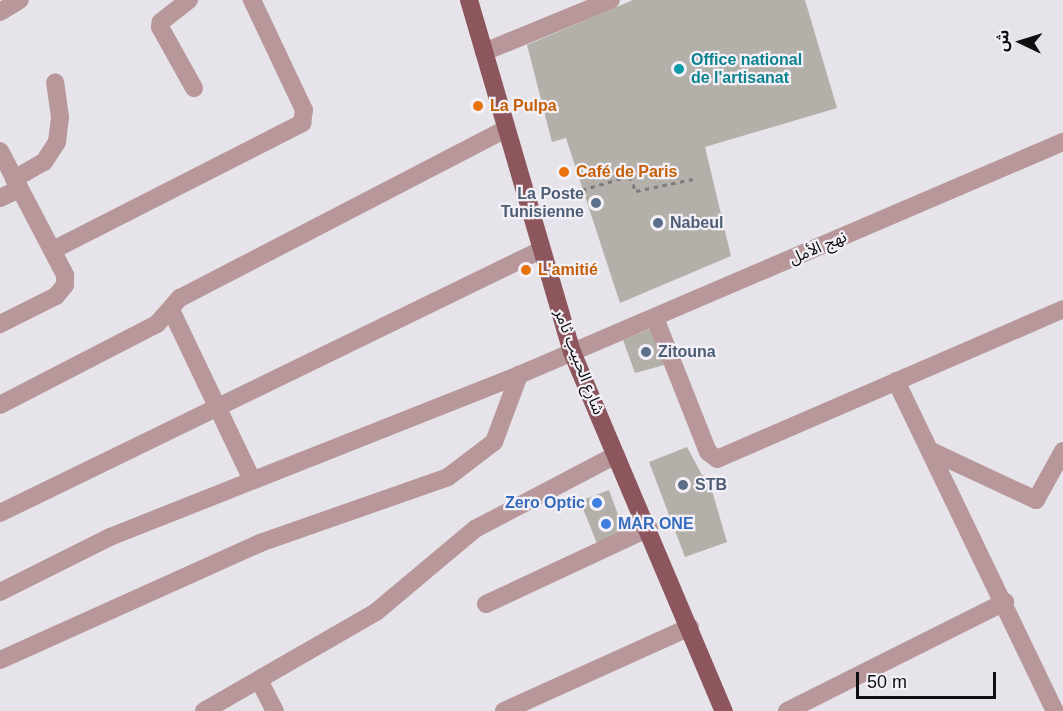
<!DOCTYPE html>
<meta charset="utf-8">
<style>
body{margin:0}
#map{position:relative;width:1063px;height:711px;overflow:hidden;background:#e6e4ea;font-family:Arial,"Noto Sans Arabic",sans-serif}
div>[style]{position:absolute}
.building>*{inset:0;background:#b3afa9}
.path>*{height:3px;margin-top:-1.5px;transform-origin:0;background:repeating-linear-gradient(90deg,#7d7c80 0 4.5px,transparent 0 9px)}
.minor>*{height:18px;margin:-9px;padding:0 9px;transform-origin:9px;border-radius:9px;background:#b8979a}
.major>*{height:18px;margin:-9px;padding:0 9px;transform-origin:9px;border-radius:9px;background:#8d565d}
.dots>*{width:16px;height:16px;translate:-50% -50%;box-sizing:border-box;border:3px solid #f3f1f7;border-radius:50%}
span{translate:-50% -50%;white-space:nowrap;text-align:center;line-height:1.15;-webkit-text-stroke:4.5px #f3f1f7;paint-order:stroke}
.culture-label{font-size:16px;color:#0d838f;font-weight:700}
.left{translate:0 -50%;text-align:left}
.food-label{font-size:16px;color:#c56008;font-weight:700}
.service-label{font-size:16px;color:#4e5e75;font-weight:700}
.right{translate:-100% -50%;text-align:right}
.street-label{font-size:16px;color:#0f0e10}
.shop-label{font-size:16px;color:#366cbe;font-weight:700}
.north{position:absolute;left:991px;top:12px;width:60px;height:60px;-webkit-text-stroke:4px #f3f1f7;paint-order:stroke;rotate:274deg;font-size:16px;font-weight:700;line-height:24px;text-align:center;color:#0f0e10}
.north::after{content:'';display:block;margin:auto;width:21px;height:27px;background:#0f0e10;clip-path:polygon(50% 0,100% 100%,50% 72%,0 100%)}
.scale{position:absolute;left:856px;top:672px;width:140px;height:27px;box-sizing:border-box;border:3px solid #0f0e10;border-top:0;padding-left:8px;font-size:18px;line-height:21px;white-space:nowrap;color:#0f0e10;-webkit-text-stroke:4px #f3f1f7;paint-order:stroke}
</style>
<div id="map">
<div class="building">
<div style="clip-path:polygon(633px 0,805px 0,837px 108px,705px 147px,731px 256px,620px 303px,566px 138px,552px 142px,527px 45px)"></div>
<div style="clip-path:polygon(655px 327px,668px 364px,635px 373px,623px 340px)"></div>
<div style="clip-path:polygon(687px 447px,702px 475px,708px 477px,727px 542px,685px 557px,649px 462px)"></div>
<div style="clip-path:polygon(609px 490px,625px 534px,598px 546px,580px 501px)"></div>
</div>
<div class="path">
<div style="left:582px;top:190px;width:49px;rotate:-16.6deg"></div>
<div style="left:629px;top:176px;width:17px;rotate:65deg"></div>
<div style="left:636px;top:191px;width:58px;rotate:-11.9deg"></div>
</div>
<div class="minor">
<div style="left:189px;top:0;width:36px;rotate:142deg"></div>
<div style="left:161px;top:22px;width:5px;rotate:101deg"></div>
<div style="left:160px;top:27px;width:70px;rotate:60.9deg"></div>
<div style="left:0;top:12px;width:23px;rotate:-31deg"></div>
<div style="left:484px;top:52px;width:137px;rotate:-22.3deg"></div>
<div style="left:0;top:151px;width:140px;rotate:62.3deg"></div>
<div style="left:65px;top:275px;width:10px;rotate:90deg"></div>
<div style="left:65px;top:285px;width:14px;rotate:129deg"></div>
<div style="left:56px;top:296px;width:63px;rotate:153.4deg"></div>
<div style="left:14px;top:179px;width:34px;rotate:-30deg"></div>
<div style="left:44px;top:162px;width:24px;rotate:-57deg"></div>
<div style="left:57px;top:142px;width:25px;rotate:-83deg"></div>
<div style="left:60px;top:117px;width:35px;rotate:-98deg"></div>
<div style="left:0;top:198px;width:21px;rotate:-25deg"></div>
<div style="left:53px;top:250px;width:280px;rotate:-27deg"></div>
<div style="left:302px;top:123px;width:13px;rotate:-81deg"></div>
<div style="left:304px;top:110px;width:122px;rotate:-115.3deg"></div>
<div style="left:171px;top:310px;width:188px;rotate:64.5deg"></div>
<div style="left:655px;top:318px;width:144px;rotate:68.4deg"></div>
<div style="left:708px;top:452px;width:11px;rotate:38deg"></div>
<div style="left:717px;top:459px;width:377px;rotate:-23.4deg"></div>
<div style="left:896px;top:381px;width:366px;rotate:64.3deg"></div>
<div style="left:0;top:405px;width:177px;rotate:-27.3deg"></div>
<div style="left:157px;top:324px;width:35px;rotate:-49deg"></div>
<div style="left:180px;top:298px;width:367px;rotate:-27.4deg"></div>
<div style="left:931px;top:451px;width:116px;rotate:25deg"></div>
<div style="left:1036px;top:500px;width:56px;rotate:-61.1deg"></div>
<div style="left:0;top:513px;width:602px;rotate:-25.93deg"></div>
<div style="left:0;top:592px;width:123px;rotate:-26.6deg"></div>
<div style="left:110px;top:537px;width:440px;rotate:-21.6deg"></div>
<div style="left:519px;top:375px;width:592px;rotate:-23.19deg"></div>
<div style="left:486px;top:604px;width:180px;rotate:-25deg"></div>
<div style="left:0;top:660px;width:285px;rotate:-24.2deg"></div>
<div style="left:260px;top:543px;width:199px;rotate:-19.3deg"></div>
<div style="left:448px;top:477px;width:58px;rotate:-37.3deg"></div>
<div style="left:494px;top:442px;width:72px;rotate:-69.5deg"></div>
<div style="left:259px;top:680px;width:35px;rotate:63deg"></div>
<div style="left:204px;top:711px;width:198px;rotate:-29.9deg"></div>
<div style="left:376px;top:612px;width:129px;rotate:-40deg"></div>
<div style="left:475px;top:529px;width:159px;rotate:-27.7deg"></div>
<div style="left:504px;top:711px;width:204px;rotate:-24.3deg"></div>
<div style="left:787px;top:711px;width:244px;rotate:-26.6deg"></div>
</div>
<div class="major">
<div style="left:469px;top:0;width:367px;rotate:73.7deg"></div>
<div style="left:572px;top:352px;width:390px;rotate:67.1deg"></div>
</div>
<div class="dots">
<div style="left:679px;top:69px;background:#0f9aa8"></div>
<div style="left:478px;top:106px;background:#e8710a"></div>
<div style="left:564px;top:172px;background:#e8710a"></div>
<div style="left:596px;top:203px;background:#5c6f8a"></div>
<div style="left:658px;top:223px;background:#5c6f8a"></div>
<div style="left:526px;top:270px;background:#e8710a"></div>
<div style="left:646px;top:352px;background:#5c6f8a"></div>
<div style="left:683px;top:485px;background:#5c6f8a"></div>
<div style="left:597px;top:503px;background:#3f7fe0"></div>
<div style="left:606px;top:524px;background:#3f7fe0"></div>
</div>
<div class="culture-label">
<span class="left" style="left:691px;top:69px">Office national<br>de l'artisanat</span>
</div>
<div class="food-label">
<span class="left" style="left:490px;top:106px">La Pulpa</span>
<span class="left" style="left:576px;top:172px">Café de Paris</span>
<span class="left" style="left:538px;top:270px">L'amitié</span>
</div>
<div class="service-label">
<span class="right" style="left:584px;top:203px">La Poste<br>Tunisienne</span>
<span class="left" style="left:670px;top:223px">Nabeul</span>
<span class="left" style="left:658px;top:352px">Zitouna</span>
<span class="left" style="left:695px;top:485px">STB</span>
</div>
<div class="street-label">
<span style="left:818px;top:248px;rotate:-23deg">نهج الأمل</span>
<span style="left:579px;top:362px;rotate:69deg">شارع الحبيب ثامر</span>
</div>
<div class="shop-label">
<span class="right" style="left:585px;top:503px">Zero Optic</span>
<span class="left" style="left:618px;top:524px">MAR ONE</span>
</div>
<div class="north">ش</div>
<div class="scale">50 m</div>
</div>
